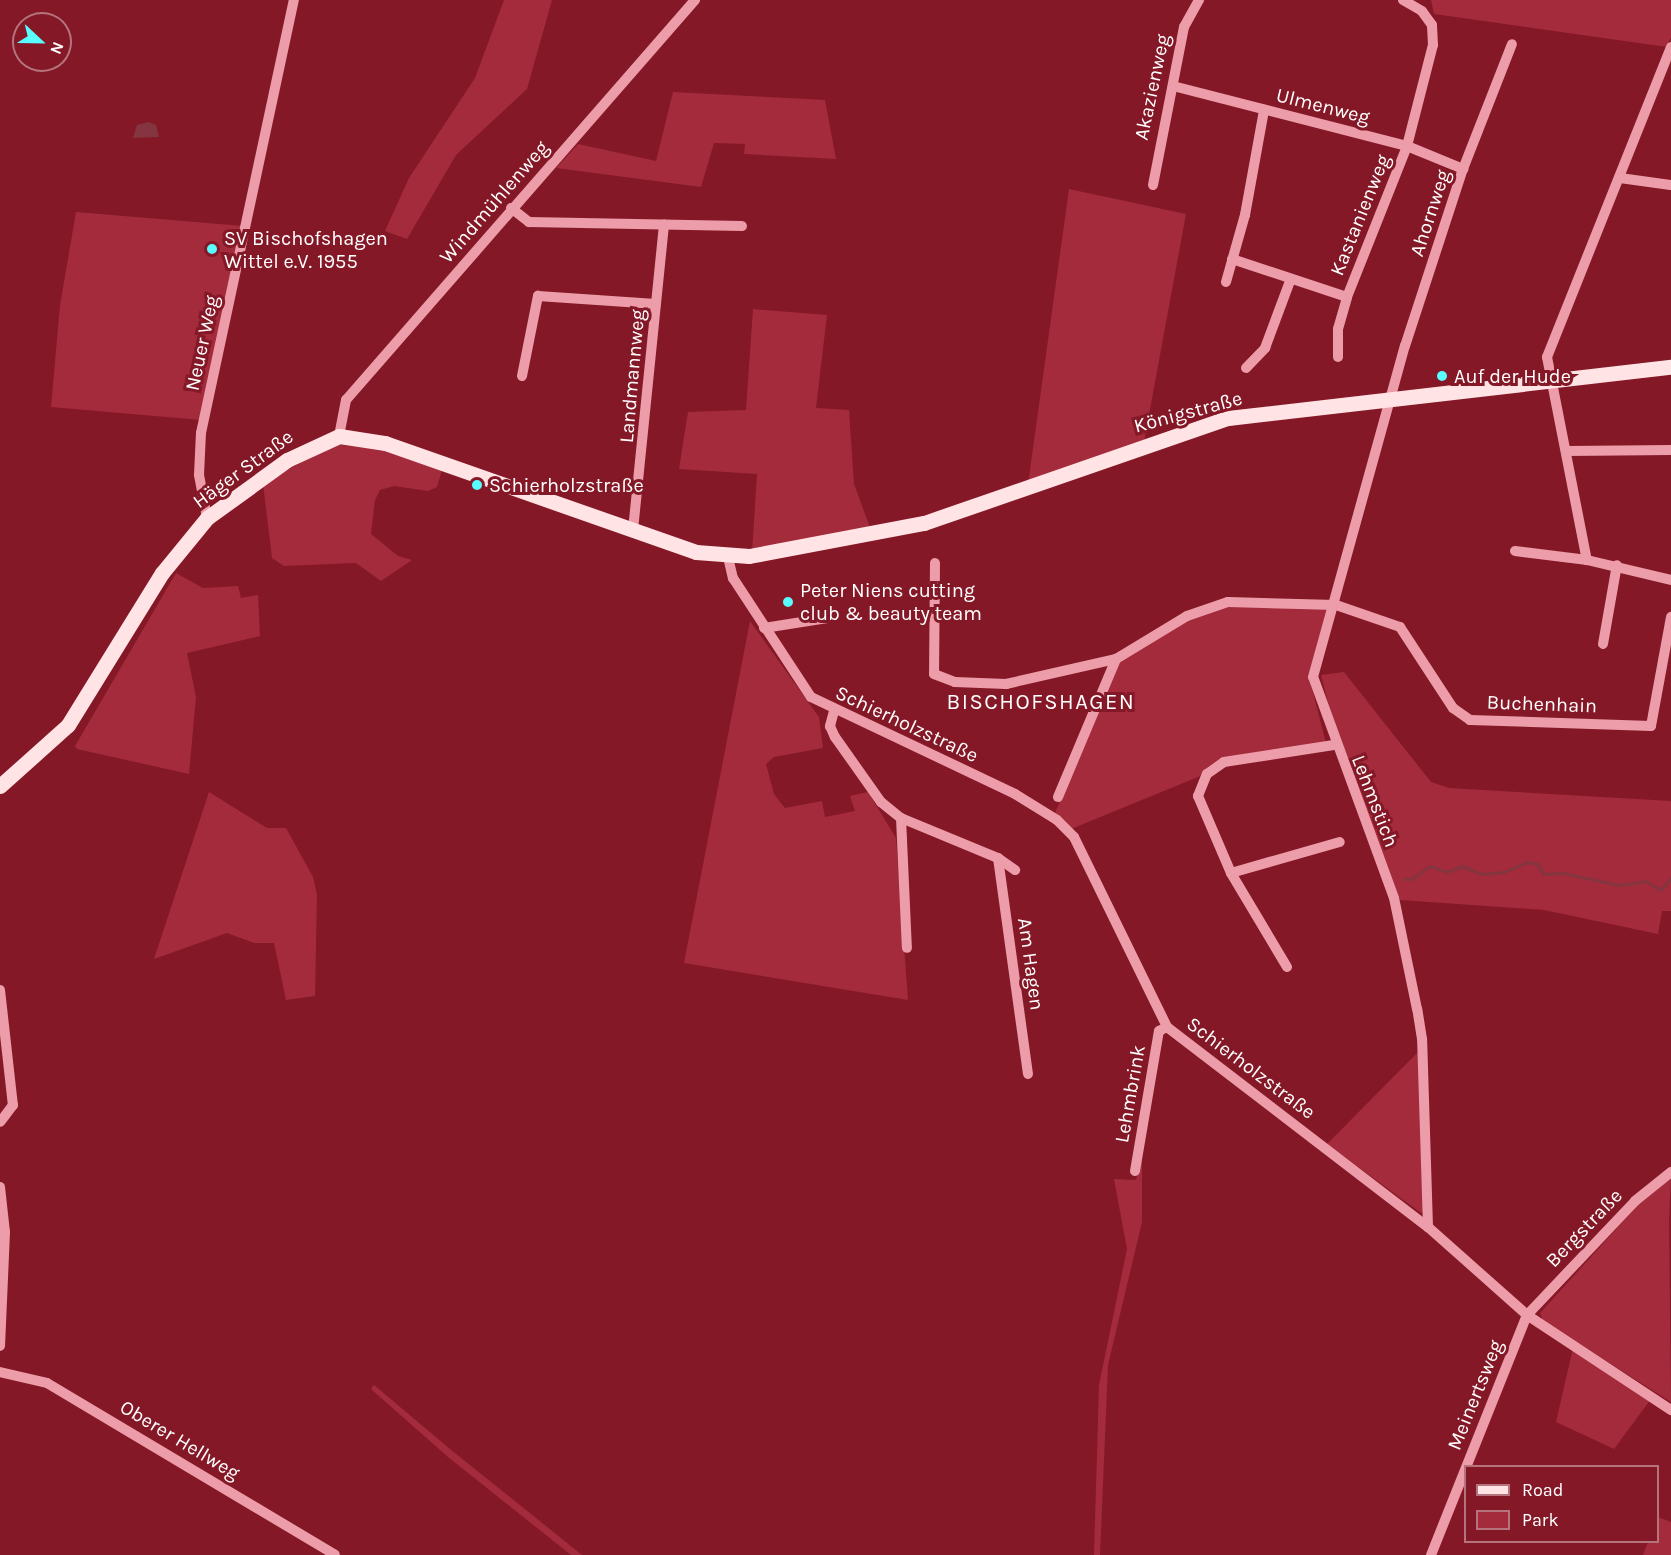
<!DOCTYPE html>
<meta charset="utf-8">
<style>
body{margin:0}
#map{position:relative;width:1671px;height:1555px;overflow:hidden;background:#841827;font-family:Karla,sans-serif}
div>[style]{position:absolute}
.green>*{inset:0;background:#a32b3c}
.water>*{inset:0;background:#85353f}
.stream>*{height:3px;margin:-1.5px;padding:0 1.5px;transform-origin:1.5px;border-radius:1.5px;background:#85353f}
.minor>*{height:10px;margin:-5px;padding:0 5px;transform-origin:5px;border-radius:5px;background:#ec9da9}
.major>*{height:15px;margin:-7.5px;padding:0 7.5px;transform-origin:7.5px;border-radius:7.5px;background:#ffe3e5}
.dots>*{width:16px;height:16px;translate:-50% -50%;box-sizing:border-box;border:3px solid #841827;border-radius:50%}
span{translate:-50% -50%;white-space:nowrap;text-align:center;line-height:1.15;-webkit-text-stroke:6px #841827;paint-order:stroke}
.street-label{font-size:20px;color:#fff}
.poi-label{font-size:20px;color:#fff}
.left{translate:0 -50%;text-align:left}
.quarter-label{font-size:22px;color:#fff;letter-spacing:1.5px}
.legend{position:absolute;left:1464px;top:1465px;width:195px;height:78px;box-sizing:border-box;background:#841827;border:2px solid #b5747d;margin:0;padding:8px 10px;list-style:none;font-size:18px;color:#fff}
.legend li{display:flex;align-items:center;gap:12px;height:30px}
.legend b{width:30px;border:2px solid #b5747d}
.north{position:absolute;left:12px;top:12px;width:60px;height:60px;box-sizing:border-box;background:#841827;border:2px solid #b5747d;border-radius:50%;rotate:112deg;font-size:16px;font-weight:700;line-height:24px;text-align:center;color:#fff}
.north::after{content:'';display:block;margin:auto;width:21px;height:27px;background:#59fdff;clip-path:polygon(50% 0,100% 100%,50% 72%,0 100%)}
</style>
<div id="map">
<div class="green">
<div style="clip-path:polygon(504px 0,552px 0,527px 89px,456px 155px,407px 239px,385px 231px,409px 178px,475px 78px)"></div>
<div style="clip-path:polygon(1431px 0,1671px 0,1671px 37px,1667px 47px,1434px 14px)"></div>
<div style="clip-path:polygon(673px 92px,825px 100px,836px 159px,744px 154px,745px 144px,714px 143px,701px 187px,556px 168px,578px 144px,656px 161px)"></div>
<div style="clip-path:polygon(1069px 189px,1186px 214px,1144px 442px,1028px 484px)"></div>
<div style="clip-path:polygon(76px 212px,243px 226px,201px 420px,51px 407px,60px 305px)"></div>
<div style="clip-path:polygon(753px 309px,827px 315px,816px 408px,849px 410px,854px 484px,872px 533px,752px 552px,757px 474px,679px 469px,688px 412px,746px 410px)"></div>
<div style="clip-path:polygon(333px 444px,383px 450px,442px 470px,437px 487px,428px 491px,394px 486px,380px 490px,375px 500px,371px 534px,398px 556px,412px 560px,381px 581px,356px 563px,284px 566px,272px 558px,263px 484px)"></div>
<div style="clip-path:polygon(176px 573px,203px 588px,238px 586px,241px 598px,258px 595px,260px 636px,187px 653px,196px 697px,189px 774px,77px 749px,75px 746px)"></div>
<div style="clip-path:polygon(1221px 606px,1327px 609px,1309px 677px,1326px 743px,1223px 760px,1198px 777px,1071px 829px,1055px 813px,1119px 661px,1189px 617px)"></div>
<div style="clip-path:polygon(750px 621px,819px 717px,823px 748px,774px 757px,766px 764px,774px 794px,785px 808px,822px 801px,825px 817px,855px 811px,850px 796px,868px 792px,896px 838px,908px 1000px,684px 963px)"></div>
<div style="clip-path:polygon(1344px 672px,1431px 782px,1449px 788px,1671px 801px,1671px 911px,1662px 911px,1658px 934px,1544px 910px,1400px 900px,1338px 742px,1321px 675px)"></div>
<div style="clip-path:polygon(209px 792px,267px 828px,286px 828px,313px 877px,317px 895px,315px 996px,286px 1000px,274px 943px,254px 943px,227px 933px,154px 959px)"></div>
<div style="clip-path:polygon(1420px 1050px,1423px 1212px,1421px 1213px,1327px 1144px)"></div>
<div style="clip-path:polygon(1142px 1155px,1142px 1222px,1108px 1365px,1100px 1555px,1094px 1555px,1099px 1385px,1127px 1249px,1114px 1179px,1136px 1180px)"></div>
<div style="clip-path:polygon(1671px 1177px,1669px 1220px,1671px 1402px,1543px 1321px,1540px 1313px,1647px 1195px)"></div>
<div style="clip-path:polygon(1573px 1348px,1651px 1399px,1614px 1449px,1556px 1422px)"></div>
<div style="clip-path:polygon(374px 1385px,450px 1449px,582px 1555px,571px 1555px,448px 1457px,371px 1389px)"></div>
<div style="clip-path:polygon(1658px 1517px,1671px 1522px,1671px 1555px,1643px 1555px,1648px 1542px,1658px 1542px)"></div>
</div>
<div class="water">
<div style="clip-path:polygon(149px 122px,156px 125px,159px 137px,133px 138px,137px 125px)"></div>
</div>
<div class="stream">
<div style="left:1404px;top:879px;width:8px"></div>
<div style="left:1412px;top:879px;width:21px;rotate:-37deg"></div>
<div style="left:1429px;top:866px;width:19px;rotate:18deg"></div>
<div style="left:1447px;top:872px;width:16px;rotate:-22deg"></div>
<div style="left:1462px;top:866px;width:21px;rotate:23deg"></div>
<div style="left:1481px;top:874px;width:23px;rotate:-5deg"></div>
<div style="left:1504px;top:872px;width:25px;rotate:-23deg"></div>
<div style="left:1527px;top:862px;width:11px;rotate:10deg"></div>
<div style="left:1538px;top:864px;width:11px;rotate:63deg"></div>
<div style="left:1543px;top:874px;width:20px;rotate:-3deg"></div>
<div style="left:1563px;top:873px;width:57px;rotate:12.1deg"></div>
<div style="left:1619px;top:885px;width:27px;rotate:-8deg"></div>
<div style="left:1646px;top:881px;width:17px;rotate:31deg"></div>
<div style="left:1661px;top:890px;width:16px;rotate:-50deg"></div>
</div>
<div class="minor">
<div style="left:1671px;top:47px;width:334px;rotate:111.8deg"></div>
<div style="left:1547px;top:357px;width:207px;rotate:78.9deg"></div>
<div style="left:1587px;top:560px;width:86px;rotate:13.4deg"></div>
<div style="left:1173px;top:86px;width:242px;rotate:14.4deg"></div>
<div style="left:1407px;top:146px;width:61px;rotate:22.3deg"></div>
<div style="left:1620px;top:178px;width:51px;rotate:7.8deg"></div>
<div style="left:1153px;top:185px;width:161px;rotate:-78.9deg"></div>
<div style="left:1184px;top:27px;width:31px;rotate:-61deg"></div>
<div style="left:511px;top:208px;width:23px;rotate:38deg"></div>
<div style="left:529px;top:222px;width:213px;rotate:1.1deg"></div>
<div style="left:1232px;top:259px;width:121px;rotate:18.3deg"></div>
<div style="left:1226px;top:282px;width:70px;rotate:-74.2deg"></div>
<div style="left:1245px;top:215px;width:107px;rotate:-79.7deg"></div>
<div style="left:1338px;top:357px;width:28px;rotate:-90deg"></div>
<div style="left:1338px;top:329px;width:33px;rotate:-74deg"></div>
<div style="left:1347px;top:297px;width:162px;rotate:-68.3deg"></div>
<div style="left:1407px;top:146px;width:104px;rotate:-75.6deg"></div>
<div style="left:1433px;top:45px;width:20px;rotate:-93deg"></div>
<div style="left:1432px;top:25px;width:17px;rotate:-126deg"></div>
<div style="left:1422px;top:11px;width:22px;rotate:-150deg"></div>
<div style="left:1246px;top:368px;width:28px;rotate:-46deg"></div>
<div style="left:1265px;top:348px;width:72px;rotate:-69.5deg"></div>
<div style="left:522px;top:376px;width:82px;rotate:-78.7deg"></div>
<div style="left:538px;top:296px;width:118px;rotate:3.9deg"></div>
<div style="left:339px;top:436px;width:37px;rotate:-79deg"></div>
<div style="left:346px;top:400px;width:531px;rotate:-48.9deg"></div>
<div style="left:1567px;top:451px;width:104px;rotate:-0.6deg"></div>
<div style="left:207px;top:518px;width:44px;rotate:-100.5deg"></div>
<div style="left:199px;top:475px;width:42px;rotate:-87.3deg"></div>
<div style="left:201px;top:433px;width:443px;rotate:-77.9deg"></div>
<div style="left:633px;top:530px;width:307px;rotate:-84.2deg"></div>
<div style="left:1515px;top:551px;width:73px;rotate:7.1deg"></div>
<div style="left:728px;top:557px;width:22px;rotate:77deg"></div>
<div style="left:733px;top:578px;width:142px;rotate:56.8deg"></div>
<div style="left:811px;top:697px;width:226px;rotate:25.4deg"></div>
<div style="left:1015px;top:794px;width:49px;rotate:31.8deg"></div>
<div style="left:1057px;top:820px;width:24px;rotate:45deg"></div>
<div style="left:1074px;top:837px;width:212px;rotate:63.9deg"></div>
<div style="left:1167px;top:1027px;width:329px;rotate:37.5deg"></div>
<div style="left:1428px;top:1227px;width:132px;rotate:41.6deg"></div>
<div style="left:1527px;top:1315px;width:173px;rotate:33.4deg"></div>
<div style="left:935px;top:563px;width:111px;rotate:90.5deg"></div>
<div style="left:934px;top:674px;width:22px;rotate:21deg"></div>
<div style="left:955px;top:682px;width:51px;rotate:2.2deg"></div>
<div style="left:1006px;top:684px;width:113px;rotate:-12.8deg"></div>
<div style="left:1116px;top:659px;width:83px;rotate:-31.2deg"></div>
<div style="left:1187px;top:616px;width:43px;rotate:-18.9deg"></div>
<div style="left:1228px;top:602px;width:108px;rotate:1.6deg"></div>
<div style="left:1336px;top:605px;width:68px;rotate:19deg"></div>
<div style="left:1400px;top:627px;width:97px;rotate:56.8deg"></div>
<div style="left:1453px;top:708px;width:21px;rotate:35deg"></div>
<div style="left:1470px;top:720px;width:181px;rotate:1.9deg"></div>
<div style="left:1651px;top:726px;width:111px;rotate:-79.6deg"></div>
<div style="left:764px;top:628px;width:64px;rotate:-9deg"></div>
<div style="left:1603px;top:644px;width:80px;rotate:-80deg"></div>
<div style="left:834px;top:711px;width:16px;rotate:105deg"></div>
<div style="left:830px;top:726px;width:12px;rotate:66deg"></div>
<div style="left:835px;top:737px;width:80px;rotate:54.7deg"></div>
<div style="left:881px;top:802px;width:26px;rotate:39deg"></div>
<div style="left:901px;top:818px;width:105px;rotate:22.4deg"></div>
<div style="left:998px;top:858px;width:21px;rotate:35deg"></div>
<div style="left:1058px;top:797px;width:150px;rotate:-67.2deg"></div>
<div style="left:901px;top:818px;width:130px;rotate:87.4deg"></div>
<div style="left:998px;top:858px;width:218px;rotate:82.1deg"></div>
<div style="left:1231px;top:873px;width:113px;rotate:-15.9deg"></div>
<div style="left:1287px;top:967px;width:109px;rotate:-120.8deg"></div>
<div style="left:1231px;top:873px;width:84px;rotate:-113.2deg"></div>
<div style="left:1198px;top:796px;width:24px;rotate:-68deg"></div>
<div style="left:1207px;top:774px;width:21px;rotate:-35deg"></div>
<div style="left:1224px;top:762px;width:111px;rotate:-8.8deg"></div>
<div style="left:0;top:990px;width:116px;rotate:83.6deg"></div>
<div style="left:13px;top:1105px;width:21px;rotate:127deg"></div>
<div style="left:1135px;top:1171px;width:142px;rotate:-80.3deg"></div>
<div style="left:1159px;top:1031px;width:9px;rotate:-27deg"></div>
<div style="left:0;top:1187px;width:45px;rotate:83.7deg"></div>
<div style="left:5px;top:1232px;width:114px;rotate:92.5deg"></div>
<div style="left:1428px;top:1227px;width:188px;rotate:-91.8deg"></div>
<div style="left:1422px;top:1039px;width:30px;rotate:-99deg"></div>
<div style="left:1417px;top:1009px;width:113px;rotate:-101.7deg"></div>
<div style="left:1394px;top:898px;width:235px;rotate:-110.1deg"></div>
<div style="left:1313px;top:677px;width:344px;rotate:-74.5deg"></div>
<div style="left:1405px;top:346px;width:186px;rotate:-71.9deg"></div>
<div style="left:1463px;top:169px;width:134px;rotate:-68.6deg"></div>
<div style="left:0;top:1372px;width:48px;rotate:13.2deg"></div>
<div style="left:47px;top:1383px;width:335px;rotate:30.8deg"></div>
<div style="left:1431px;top:1555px;width:258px;rotate:-68.2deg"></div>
<div style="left:1527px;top:1315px;width:157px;rotate:-46.5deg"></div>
<div style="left:1635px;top:1201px;width:46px;rotate:-38.9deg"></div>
</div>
<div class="major">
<div style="left:0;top:786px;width:91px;rotate:-41.9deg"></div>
<div style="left:68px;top:725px;width:179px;rotate:-58.3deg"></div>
<div style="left:162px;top:573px;width:71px;rotate:-50.7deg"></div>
<div style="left:207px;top:518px;width:99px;rotate:-35.9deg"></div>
<div style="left:287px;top:460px;width:57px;rotate:-24.8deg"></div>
<div style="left:339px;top:436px;width:47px;rotate:8.7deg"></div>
<div style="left:385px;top:443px;width:330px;rotate:19.3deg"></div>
<div style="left:696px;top:552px;width:53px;rotate:4.3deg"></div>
<div style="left:749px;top:556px;width:178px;rotate:-10.7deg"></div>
<div style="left:924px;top:523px;width:322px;rotate:-19.1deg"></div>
<div style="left:1228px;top:418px;width:446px;rotate:-6.6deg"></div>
</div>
<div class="dots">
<div style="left:212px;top:249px;background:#59fdff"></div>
<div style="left:1442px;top:376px;background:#59fdff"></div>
<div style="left:477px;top:485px;background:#59fdff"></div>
<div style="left:788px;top:602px;background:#59fdff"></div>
</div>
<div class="street-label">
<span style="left:1152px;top:87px;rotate:-78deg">Akazienweg</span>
<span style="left:1323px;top:106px;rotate:14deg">Ulmenweg</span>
<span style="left:494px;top:202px;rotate:-49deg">Windmühlenweg</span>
<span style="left:1430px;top:213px;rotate:-72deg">Ahornweg</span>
<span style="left:1360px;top:215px;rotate:-68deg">Kastanienweg</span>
<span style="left:202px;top:343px;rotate:-78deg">Neuer Weg</span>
<span style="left:632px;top:376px;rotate:-85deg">Landmannweg</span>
<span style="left:1188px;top:412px;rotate:-15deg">Königstraße</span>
<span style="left:243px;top:469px;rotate:-36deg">Häger Straße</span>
<span style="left:1542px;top:704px;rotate:2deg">Buchenhain</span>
<span style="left:907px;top:724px;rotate:25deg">Schierholzstraße</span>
<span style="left:1375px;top:801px;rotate:69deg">Lehmstich</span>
<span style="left:1031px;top:964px;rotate:82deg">Am Hagen</span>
<span style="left:1251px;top:1068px;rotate:37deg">Schierholzstraße</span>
<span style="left:1130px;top:1094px;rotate:-80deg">Lehmbrink</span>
<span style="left:1584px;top:1228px;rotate:-46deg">Bergstraße</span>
<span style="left:1475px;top:1395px;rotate:-68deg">Meinertsweg</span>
<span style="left:180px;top:1440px;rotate:31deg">Oberer Hellweg</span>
</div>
<div class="poi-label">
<span class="left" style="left:224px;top:250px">SV Bischofshagen<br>Wittel e.V. 1955</span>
<span class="left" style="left:1454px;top:376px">Auf der Hude</span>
<span class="left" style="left:489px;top:485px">Schierholzstraße</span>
<span class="left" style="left:800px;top:602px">Peter Niens cutting<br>club &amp; beauty team</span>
</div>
<div class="quarter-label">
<span style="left:1041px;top:703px">BISCHOFSHAGEN</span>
</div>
<ul class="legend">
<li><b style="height:8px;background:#ffe3e5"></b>Road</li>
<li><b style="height:16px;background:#a32b3c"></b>Park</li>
</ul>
<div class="north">N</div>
</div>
